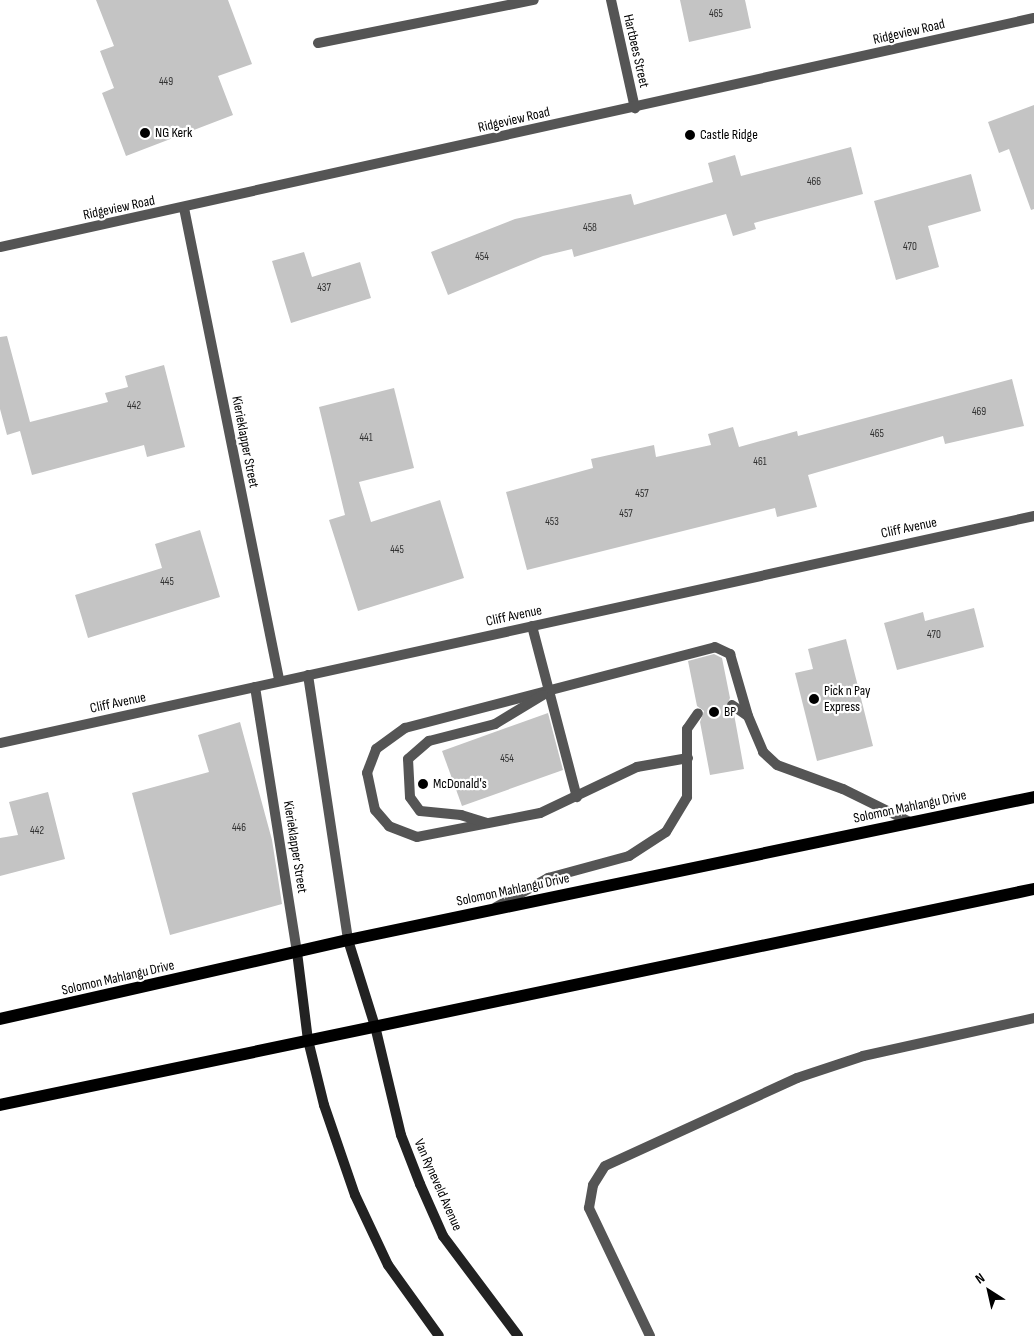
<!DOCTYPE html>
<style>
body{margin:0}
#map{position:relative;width:1034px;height:1336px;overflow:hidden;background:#fff;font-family:"Sofia Sans Condensed",sans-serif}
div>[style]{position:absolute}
.building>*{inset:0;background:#c4c4c4}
.lane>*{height:10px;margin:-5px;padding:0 5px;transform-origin:5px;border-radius:5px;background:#555}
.street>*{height:10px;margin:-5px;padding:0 5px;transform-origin:5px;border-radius:5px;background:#555}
.secondary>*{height:10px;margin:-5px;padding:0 5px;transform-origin:5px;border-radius:5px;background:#222}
.primary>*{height:12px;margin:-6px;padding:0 6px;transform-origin:6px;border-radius:6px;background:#000}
.dots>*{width:14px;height:14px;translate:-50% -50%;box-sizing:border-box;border:2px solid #fff;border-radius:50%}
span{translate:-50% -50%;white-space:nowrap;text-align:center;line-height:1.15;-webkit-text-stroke:4.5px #fff;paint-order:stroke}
.number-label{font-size:11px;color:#313131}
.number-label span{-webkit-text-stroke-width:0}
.street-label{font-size:14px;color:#000}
.poi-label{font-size:14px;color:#000}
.left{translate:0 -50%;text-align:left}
.north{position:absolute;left:964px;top:1266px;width:50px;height:50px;-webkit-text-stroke:4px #fff;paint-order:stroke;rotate:325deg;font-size:14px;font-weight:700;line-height:20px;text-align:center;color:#000}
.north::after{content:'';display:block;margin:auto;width:18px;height:22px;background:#000;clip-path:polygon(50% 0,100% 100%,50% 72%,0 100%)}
</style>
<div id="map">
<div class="building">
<div style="clip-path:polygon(96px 0,228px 0,252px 64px,218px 76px,233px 115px,126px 156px,102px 93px,114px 88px,100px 51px,114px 46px)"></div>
<div style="clip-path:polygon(680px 0,745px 0,751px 28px,689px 42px)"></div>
<div style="clip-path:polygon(1034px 105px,1034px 209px,1031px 210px,1009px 149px,999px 153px,988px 122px)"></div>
<div style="clip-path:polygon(851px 147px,863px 194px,754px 223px,756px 229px,733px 236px,726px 214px,574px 257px,572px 249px,543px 256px,448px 295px,431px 252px,515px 219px,631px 194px,634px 205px,713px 182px,708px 163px,735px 155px,741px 176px)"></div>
<div style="clip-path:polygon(971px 174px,981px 211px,928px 226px,939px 267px,896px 280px,874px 201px)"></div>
<div style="clip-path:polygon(304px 252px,312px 277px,360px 262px,371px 298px,291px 323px,272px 261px)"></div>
<div style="clip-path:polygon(7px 336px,30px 422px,108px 402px,105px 393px,128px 387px,125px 376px,164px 365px,185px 447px,147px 457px,144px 445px,32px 475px,20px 431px,7px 435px,0 409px,0 337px)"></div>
<div style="clip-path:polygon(1012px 379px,1024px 426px,945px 444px,943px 436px,808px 475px,817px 507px,777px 517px,775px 508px,527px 570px,506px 492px,593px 468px,591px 459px,654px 445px,656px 457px,711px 445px,708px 434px,733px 427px,739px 447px,797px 431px,798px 436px)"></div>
<div style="clip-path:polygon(394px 388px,414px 468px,359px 482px,371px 522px,440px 500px,464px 578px,358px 611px,329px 520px,345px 515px,319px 407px)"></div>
<div style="clip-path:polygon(200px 530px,220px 597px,88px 638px,75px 595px,162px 568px,155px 544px)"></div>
<div style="clip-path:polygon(974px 608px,984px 647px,897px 670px,884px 623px,923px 612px,925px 621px)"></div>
<div style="clip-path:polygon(846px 639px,873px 746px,817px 761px,795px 673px,813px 669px,808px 649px)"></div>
<div style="clip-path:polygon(714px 654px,722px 658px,730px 698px,726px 707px,734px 714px,744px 769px,710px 775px,700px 722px,704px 711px,697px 706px,688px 661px)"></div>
<div style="clip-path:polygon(548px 713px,563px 770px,462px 806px,442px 751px)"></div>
<div style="clip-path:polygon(240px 722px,272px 840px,282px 904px,170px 935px,132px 793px,209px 772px,198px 735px)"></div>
<div style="clip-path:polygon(48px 792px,65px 859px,0 876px,0 838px,18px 835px,9px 802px)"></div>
</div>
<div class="lane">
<div style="left:318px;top:43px;width:220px;rotate:-11.3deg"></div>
<div style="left:532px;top:626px;width:177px;rotate:75.3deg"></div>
<div style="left:732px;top:705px;width:19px;rotate:35deg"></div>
<div style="left:748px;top:716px;width:39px;rotate:67deg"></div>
<div style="left:763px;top:752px;width:19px;rotate:43deg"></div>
<div style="left:777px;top:765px;width:70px;rotate:20deg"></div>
<div style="left:843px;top:789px;width:75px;rotate:26.2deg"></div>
<div style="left:688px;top:758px;width:52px;rotate:170deg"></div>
<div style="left:637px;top:767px;width:107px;rotate:154.6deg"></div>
<div style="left:540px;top:813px;width:125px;rotate:169deg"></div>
<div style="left:417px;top:837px;width:30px;rotate:-159deg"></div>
<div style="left:389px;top:826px;width:21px;rotate:-131deg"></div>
<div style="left:375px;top:810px;width:38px;rotate:-102deg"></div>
<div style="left:367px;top:773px;width:26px;rotate:-69deg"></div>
<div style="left:376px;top:749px;width:36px;rotate:-36deg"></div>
<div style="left:405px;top:728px;width:320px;rotate:-14.6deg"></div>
<div style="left:715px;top:647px;width:17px;rotate:25deg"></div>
<div style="left:730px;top:654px;width:65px;rotate:73.8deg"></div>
<div style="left:487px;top:823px;width:27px;rotate:-163deg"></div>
<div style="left:461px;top:815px;width:41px;rotate:-174.4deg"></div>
<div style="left:420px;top:811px;width:17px;rotate:-126deg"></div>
<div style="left:410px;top:797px;width:38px;rotate:-93deg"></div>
<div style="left:408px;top:759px;width:28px;rotate:-41deg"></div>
<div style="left:429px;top:741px;width:68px;rotate:-14.4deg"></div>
<div style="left:495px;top:724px;width:56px;rotate:-31.1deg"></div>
<div style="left:496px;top:907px;width:60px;rotate:-29.1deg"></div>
<div style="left:548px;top:878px;width:84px;rotate:-15.2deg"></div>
<div style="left:629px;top:856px;width:44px;rotate:-33deg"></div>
<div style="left:666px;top:832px;width:41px;rotate:-59deg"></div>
<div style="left:687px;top:797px;width:68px;rotate:-90deg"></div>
<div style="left:687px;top:729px;width:19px;rotate:-55deg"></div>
<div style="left:650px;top:1336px;width:142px;rotate:-115.5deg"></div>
<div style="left:589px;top:1208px;width:23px;rotate:-80deg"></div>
<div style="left:593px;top:1185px;width:22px;rotate:-58deg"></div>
<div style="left:605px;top:1166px;width:211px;rotate:-24.6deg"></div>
<div style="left:797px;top:1078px;width:70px;rotate:-18.4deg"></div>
<div style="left:863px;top:1056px;width:175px;rotate:-12.5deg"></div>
</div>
<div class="street">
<div style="left:611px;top:0;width:111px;rotate:77.5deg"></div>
<div style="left:184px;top:208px;width:482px;rotate:78.6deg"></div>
<div style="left:0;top:247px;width:1059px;rotate:-12.49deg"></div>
<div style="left:308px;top:675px;width:268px;rotate:81.4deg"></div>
<div style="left:255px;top:687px;width:268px;rotate:81deg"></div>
<div style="left:0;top:743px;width:1059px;rotate:-12.38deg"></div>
</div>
<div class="secondary">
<div style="left:348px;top:940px;width:90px;rotate:72.6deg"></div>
<div style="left:375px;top:1026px;width:112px;rotate:76.6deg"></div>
<div style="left:401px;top:1135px;width:53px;rotate:68.8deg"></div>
<div style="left:420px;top:1184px;width:57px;rotate:66.1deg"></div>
<div style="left:443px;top:1236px;width:125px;rotate:53.1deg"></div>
<div style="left:297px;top:952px;width:89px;rotate:82.9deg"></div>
<div style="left:308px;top:1040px;width:67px;rotate:76.2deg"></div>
<div style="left:324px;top:1105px;width:95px;rotate:71deg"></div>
<div style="left:355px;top:1195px;width:77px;rotate:64.8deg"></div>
<div style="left:388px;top:1265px;width:87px;rotate:54.3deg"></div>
</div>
<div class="primary">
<div style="left:0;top:1019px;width:357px;rotate:-12.8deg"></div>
<div style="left:348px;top:940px;width:701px;rotate:-11.77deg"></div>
<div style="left:0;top:1105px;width:1056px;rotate:-11.8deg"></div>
</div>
<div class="dots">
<div style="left:145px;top:133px;background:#000"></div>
<div style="left:690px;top:135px;background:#000"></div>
<div style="left:814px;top:699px;background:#000"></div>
<div style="left:714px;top:712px;background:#000"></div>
<div style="left:423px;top:784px;background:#000"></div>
</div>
<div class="number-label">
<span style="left:716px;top:14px">465</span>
<span style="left:166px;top:82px">449</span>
<span style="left:814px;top:182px">466</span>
<span style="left:590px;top:228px">458</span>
<span style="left:910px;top:247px">470</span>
<span style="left:482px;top:257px">454</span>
<span style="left:324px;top:288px">437</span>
<span style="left:134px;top:406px">442</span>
<span style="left:979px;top:412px">469</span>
<span style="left:877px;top:434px">465</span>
<span style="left:366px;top:438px">441</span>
<span style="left:760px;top:462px">461</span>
<span style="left:642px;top:494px">457</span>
<span style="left:626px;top:514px">457</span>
<span style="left:552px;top:522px">453</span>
<span style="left:397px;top:550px">445</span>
<span style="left:167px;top:582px">445</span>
<span style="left:934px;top:635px">470</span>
<span style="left:507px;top:759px">454</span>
<span style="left:239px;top:828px">446</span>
<span style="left:37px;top:831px">442</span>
</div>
<div class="street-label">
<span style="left:909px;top:32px;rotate:-13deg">Ridgeview Road</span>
<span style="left:636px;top:51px;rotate:77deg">Hartbees Street</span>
<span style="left:514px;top:120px;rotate:-13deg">Ridgeview Road</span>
<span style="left:119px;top:208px;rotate:-12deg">Ridgeview Road</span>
<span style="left:245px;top:442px;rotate:79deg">Kierieklapper Street</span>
<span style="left:909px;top:528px;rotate:-12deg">Cliff Avenue</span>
<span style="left:514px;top:616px;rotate:-12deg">Cliff Avenue</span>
<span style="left:118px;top:703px;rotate:-12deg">Cliff Avenue</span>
<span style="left:910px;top:807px;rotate:-12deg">Solomon Mahlangu Drive</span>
<span style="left:295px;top:847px;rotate:81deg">Kierieklapper Street</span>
<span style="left:513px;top:890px;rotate:-12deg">Solomon Mahlangu Drive</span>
<span style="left:118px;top:978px;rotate:-13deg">Solomon Mahlangu Drive</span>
<span style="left:438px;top:1185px;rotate:66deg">Van Ryneveld Avenue</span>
</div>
<div class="poi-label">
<span class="left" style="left:155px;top:133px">NG Kerk</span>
<span class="left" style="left:700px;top:135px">Castle Ridge</span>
<span class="left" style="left:824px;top:699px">Pick n Pay<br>Express</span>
<span class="left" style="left:724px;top:712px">BP</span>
<span class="left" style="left:433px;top:784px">McDonald's</span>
</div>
<div class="north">N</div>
</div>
